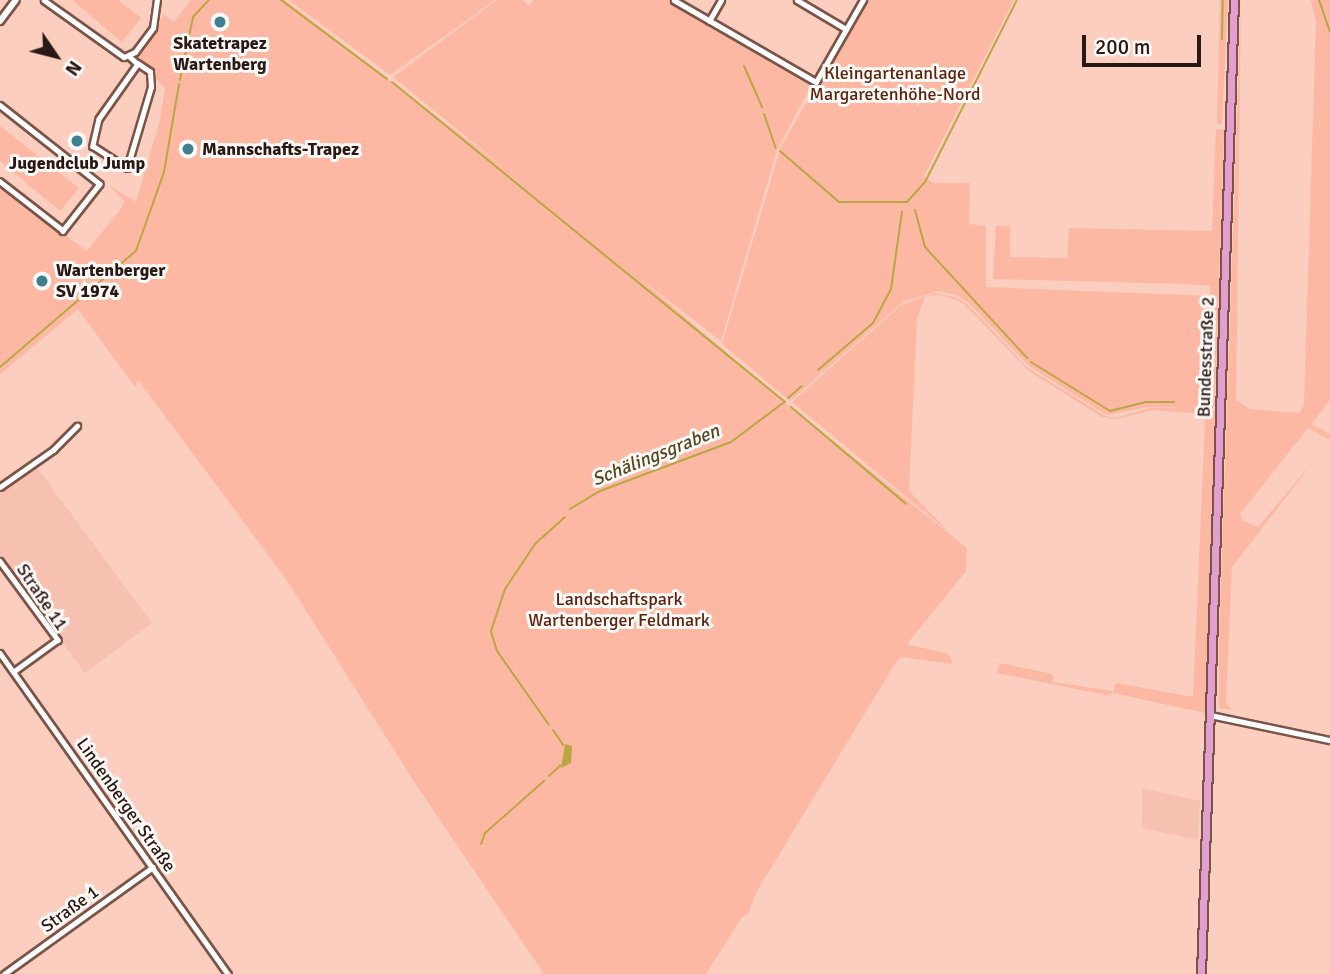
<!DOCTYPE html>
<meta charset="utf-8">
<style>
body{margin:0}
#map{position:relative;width:1330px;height:974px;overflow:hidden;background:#fccebf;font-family:Signika,sans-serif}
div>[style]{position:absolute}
.built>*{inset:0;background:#f6c1b0}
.green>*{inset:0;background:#fcb8a2}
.water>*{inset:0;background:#baa744}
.stream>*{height:2px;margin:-1px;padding:0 1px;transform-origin:1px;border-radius:1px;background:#baa744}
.roads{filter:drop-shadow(2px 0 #7b5447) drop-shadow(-2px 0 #7b5447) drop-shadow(0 2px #7b5447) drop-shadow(0 -2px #7b5447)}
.minor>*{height:4.5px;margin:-2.25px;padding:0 2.25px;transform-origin:2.25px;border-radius:2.25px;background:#fff}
.secondary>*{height:6px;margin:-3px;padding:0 3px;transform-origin:3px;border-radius:3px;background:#fff}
.primary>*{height:7px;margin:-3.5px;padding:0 3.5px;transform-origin:3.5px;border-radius:3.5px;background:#e29fd0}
.dots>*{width:19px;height:19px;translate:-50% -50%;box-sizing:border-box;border:4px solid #fffaf8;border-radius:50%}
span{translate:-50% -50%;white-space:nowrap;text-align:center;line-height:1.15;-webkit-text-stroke:6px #fffaf8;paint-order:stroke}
.poi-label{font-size:18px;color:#291914;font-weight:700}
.left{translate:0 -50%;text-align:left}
.park-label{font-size:18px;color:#5c230f}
.street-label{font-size:18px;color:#291914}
.water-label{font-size:19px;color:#524a21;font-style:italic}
.north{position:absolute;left:21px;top:21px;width:70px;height:70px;-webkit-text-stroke:5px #fffaf8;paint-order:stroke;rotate:125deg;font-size:19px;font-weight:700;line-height:28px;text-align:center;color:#291914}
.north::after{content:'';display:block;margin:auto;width:24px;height:32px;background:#291914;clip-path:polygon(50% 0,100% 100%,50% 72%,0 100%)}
.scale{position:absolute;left:1082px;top:35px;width:119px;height:32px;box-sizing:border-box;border:4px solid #291914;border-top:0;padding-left:9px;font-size:21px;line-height:24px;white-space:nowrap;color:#291914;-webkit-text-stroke:5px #fffaf8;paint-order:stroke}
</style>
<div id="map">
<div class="built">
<div style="clip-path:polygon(35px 465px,152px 623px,85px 673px,0 559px,0 489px)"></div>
<div style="clip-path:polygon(1142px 788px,1200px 801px,1198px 840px,1142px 828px)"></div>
</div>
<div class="green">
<div style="clip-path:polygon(72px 0,118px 0,141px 18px,122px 42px)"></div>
<div style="clip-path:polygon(191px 0,285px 0,508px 171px,393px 77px,497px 0,523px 0,529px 6px,534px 0,671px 0,813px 82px,777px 150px,721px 341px,639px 278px,788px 405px,967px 548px,966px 571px,907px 644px,949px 654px,953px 664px,901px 657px,896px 662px,757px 891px,748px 914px,742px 917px,706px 974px,544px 974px,415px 783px,284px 576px,138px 380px,135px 387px,78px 309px,0 374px,0 188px,87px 251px,123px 206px,124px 201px,110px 186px,136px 202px,160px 120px,165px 88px,134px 55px,154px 37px,163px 14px,174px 22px)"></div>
<div style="clip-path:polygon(289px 0,495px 0,390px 75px)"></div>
<div style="clip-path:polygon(865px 0,1014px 0,924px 176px,933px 183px,970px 183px,969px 224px,986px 226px,986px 287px,1210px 296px,1210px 286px,1191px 284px,993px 279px,996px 226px,1010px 226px,1010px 257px,1067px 258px,1069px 228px,1212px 231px,1216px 129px,1224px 130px,1215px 406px,1210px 410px,1215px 411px,1205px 713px,1113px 693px,1116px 683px,1193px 697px,1205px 421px,1201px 414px,1154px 410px,1116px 419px,1102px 417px,1029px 371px,963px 303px,941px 295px,925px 296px,917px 318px,909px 491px,950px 533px,792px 402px,901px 305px,934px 293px,954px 297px,966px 303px,1028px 368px,1105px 416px,1115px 418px,1151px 408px,1204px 407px,1147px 407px,1107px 415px,1029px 366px,968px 302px,956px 295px,939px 291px,904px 301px,790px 401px,722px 344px,781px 147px)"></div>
<div style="clip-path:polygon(1220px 0,1228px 0,1222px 124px,1217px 124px)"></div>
<div style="clip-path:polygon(1241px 0,1236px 400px,1250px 409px,1299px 413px,1304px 405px,1316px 22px,1311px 0,1330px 0,1330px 400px,1311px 424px,1330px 434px,1330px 440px,1308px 428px,1240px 514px,1243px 521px,1258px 527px,1314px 461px,1232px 567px,1226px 702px,1232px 710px,1219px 708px,1219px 642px)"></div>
<div style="clip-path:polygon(0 126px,79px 188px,60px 211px,0 161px)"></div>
<div style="clip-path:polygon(999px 663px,1053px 674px,1053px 682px,1112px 691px,1111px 696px,997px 673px)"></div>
</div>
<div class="water">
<div style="clip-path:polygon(565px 744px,572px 746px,571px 763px,561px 768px)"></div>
</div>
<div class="stream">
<div style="left:281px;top:0;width:132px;rotate:36.7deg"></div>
<div style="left:1319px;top:0;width:34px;rotate:71deg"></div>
<div style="left:1222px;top:39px;width:39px;rotate:-89deg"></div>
<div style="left:744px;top:66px;width:45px;rotate:66.3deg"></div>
<div style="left:180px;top:80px;width:64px;rotate:-78.3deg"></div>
<div style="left:193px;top:17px;width:23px;rotate:-47deg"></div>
<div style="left:392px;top:82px;width:507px;rotate:39.15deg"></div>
<div style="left:764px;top:114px;width:36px;rotate:71deg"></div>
<div style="left:780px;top:151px;width:78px;rotate:40.8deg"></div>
<div style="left:839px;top:202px;width:68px"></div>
<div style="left:907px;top:202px;width:27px;rotate:-48deg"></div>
<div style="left:925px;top:182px;width:204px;rotate:-63.2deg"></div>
<div style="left:915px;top:210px;width:38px;rotate:75deg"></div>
<div style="left:925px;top:247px;width:151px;rotate:47.4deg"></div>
<div style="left:1031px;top:362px;width:93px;rotate:31.8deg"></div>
<div style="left:1110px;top:411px;width:38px;rotate:-14deg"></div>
<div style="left:1147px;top:402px;width:27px"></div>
<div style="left:0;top:367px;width:179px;rotate:-40.5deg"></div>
<div style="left:136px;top:251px;width:84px;rotate:-70.5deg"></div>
<div style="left:164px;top:172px;width:89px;rotate:-80.3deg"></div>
<div style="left:818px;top:370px;width:72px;rotate:-40.5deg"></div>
<div style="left:873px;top:323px;width:38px;rotate:-62deg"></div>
<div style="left:891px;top:289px;width:78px;rotate:-81.9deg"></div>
<div style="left:788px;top:398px;width:18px;rotate:-41deg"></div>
<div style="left:791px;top:407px;width:150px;rotate:40.1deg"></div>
<div style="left:570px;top:509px;width:35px;rotate:-31deg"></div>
<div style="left:600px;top:491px;width:140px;rotate:-20.5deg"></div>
<div style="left:731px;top:442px;width:65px;rotate:-36.9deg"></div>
<div style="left:549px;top:725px;width:90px;rotate:-125.1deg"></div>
<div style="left:497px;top:651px;width:21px;rotate:-107deg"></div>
<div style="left:491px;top:631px;width:44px;rotate:-71.6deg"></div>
<div style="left:505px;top:589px;width:54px;rotate:-56.3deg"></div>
<div style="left:535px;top:544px;width:40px;rotate:-42deg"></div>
<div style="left:553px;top:730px;width:18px;rotate:56deg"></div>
<div style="left:549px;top:776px;width:16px;rotate:-43deg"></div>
<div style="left:481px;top:844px;width:12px;rotate:-70deg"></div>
<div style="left:485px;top:833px;width:79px;rotate:-41.4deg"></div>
</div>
<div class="roads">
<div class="minor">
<div style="left:44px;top:0;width:98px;rotate:35.5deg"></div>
<div style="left:124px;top:57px;width:12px;rotate:-24deg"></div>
<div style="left:135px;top:52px;width:30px;rotate:-53deg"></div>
<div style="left:153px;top:28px;width:28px;rotate:-82deg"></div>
<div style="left:674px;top:0;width:164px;rotate:30deg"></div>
<div style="left:816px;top:82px;width:95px;rotate:-60.2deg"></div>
<div style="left:797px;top:0;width:57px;rotate:30.6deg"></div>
<div style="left:709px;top:21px;width:24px;rotate:-60deg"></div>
<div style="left:129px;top:56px;width:12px;rotate:42deg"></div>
<div style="left:138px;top:64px;width:67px;rotate:125.3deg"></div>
<div style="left:99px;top:119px;width:28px;rotate:103deg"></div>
<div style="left:93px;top:146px;width:40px;rotate:32.9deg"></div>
<div style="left:127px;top:168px;width:84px;rotate:-73.5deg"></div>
<div style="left:151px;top:87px;width:15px;rotate:-94deg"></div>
<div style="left:150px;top:72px;width:14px;rotate:-146deg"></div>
<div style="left:0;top:105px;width:127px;rotate:38.3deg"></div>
<div style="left:100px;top:184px;width:60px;rotate:128.2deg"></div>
<div style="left:63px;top:231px;width:80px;rotate:-142.1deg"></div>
<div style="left:0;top:487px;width:65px;rotate:-34.9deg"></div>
<div style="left:53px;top:450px;width:34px;rotate:-45deg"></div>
<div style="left:0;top:561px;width:98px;rotate:53.7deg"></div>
<div style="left:58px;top:640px;width:54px;rotate:144deg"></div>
<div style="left:0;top:653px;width:394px;rotate:54.6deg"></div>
<div style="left:1210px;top:715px;width:123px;rotate:11.8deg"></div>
<div style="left:4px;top:974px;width:183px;rotate:-35.7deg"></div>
</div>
<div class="secondary">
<div style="left:0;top:21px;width:26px;rotate:-53deg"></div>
</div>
<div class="primary">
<div style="left:1201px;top:974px;width:975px;rotate:-88.06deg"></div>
</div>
</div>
<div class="dots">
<div style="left:220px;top:22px;background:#3e8092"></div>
<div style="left:77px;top:141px;background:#3e8092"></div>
<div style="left:188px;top:149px;background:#3e8092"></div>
<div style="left:42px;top:281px;background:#3e8092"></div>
</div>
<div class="poi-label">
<span style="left:220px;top:54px">Skatetrapez<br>Wartenberg</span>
<span class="left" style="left:202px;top:149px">Mannschafts-Trapez</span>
<span style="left:77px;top:163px">Jugendclub Jump</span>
<span class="left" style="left:56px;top:281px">Wartenberger<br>SV 1974</span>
</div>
<div class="park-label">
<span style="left:895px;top:84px">Kleingartenanlage<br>Margaretenhöhe-Nord</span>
<span style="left:619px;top:610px">Landschaftspark<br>Wartenberger Feldmark</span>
</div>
<div class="street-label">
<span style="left:1206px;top:357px;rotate:-88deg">Bundesstraße 2</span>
<span style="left:42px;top:597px;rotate:56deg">Straße 11</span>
<span style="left:126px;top:805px;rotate:55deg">Lindenberger Straße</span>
<span style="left:70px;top:909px;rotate:-36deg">Straße 1</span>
</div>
<div class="water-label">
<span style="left:656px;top:456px;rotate:-22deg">Schälingsgraben</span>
</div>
<div class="north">N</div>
<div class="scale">200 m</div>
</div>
